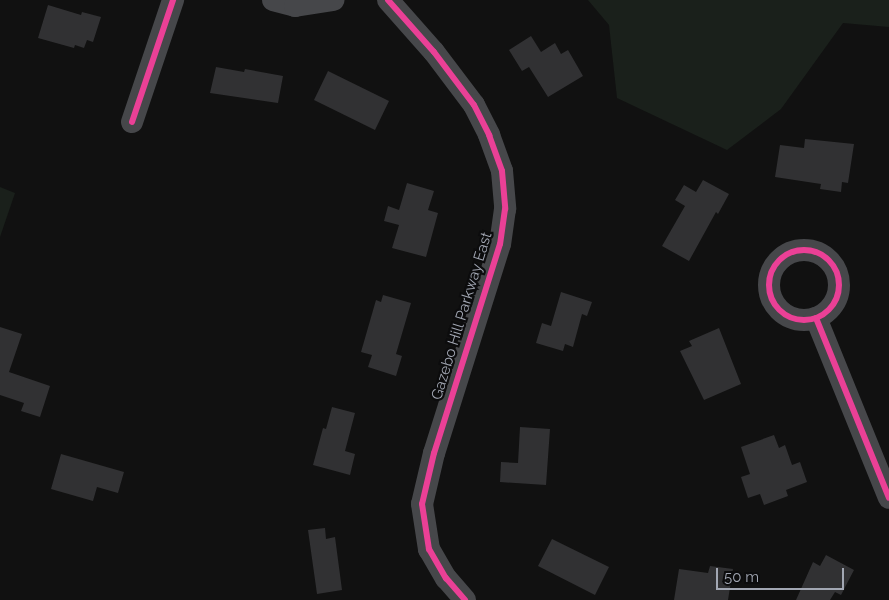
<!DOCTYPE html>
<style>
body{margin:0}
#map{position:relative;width:889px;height:600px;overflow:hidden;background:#111;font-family:Raleway,sans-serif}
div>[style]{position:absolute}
.green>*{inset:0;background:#1a201b}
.building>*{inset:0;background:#313133}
.minor>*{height:22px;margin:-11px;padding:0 11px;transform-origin:11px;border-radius:11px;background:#46474a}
.minor>.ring{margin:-11px;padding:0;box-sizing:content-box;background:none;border:22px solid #46474a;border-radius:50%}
.cycleway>*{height:6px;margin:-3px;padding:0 3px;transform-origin:3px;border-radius:3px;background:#ea4096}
.cycleway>.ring{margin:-3px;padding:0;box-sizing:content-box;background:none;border:6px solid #ea4096;border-radius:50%}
span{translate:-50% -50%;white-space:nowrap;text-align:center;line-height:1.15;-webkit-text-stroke:4.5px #0c0c0d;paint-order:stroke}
.street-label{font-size:15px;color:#a2a7b3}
.scale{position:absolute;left:716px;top:568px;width:128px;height:22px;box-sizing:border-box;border:2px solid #a2a7b3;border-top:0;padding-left:6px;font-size:15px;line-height:18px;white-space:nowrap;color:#a2a7b3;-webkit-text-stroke:4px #0c0c0d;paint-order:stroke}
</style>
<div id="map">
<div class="green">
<div style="clip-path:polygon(588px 0,889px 0,889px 27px,843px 23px,781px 109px,727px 150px,617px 98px,609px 25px)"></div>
<div style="clip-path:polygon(0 187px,15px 193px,0 237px)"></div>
</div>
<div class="building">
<div style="clip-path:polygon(48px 5px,81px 15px,82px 12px,101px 17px,93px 42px,87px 40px,84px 48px,75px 45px,74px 48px,38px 38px)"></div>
<div style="clip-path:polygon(531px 36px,541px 52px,555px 43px,561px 54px,568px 50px,583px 76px,548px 97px,529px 67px,522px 71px,509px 50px)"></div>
<div style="clip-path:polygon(216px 67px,244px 72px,245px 69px,283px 76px,278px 103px,210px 93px)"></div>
<div style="clip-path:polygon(328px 71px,389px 101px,375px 130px,314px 100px)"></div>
<div style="clip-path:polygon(805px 139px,854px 144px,848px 183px,842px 182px,841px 192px,820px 189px,821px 184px,775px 177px,780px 145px,804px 148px)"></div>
<div style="clip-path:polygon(703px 180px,729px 194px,718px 214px,716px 212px,689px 261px,662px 246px,685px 206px,675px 200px,684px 185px,696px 192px)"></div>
<div style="clip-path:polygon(407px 183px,434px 191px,428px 210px,438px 213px,426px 257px,392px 248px,399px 225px,384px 221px,388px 206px,399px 210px)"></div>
<div style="clip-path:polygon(561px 292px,592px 302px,587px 316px,582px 314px,573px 347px,565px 344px,563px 351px,536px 343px,542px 323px,551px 326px)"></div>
<div style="clip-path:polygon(383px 295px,411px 303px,396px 354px,402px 356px,396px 376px,368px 367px,372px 355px,361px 352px,376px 300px,381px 302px)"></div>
<div style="clip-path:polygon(0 327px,22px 334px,9px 372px,50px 386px,40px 417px,21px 411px,24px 403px,0 395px)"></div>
<div style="clip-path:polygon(719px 328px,741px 384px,704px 400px,680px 351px,692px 346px,689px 341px)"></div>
<div style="clip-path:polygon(332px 407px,355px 413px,345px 451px,355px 454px,350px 475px,313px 465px,323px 428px,326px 429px)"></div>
<div style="clip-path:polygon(520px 427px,550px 429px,546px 485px,500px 482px,501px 462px,518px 463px)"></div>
<div style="clip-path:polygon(774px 435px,779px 448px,785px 445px,792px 465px,800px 462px,807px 482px,786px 490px,788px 496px,764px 505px,760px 494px,748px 498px,741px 477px,750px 474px,741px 447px)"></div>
<div style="clip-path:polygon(61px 454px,124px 472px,118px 493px,97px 487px,93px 501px,51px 489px)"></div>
<div style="clip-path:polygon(325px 528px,326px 539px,335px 537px,342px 590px,317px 594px,308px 530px)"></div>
<div style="clip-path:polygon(552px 539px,609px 567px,595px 595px,538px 566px)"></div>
<div style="clip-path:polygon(826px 555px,854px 570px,841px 595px,835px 592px,830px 600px,796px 600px,813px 562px,820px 566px)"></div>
<div style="clip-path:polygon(710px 566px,733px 569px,728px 600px,674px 600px,679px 569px,708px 573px)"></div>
</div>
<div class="minor">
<div style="left:273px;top:0;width:23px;rotate:15deg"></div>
<div style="left:295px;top:6px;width:39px;rotate:-9deg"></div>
<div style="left:388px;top:0;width:69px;rotate:48.5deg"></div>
<div style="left:434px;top:52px;width:66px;rotate:53deg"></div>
<div style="left:474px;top:105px;width:34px;rotate:63deg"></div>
<div style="left:489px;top:135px;width:38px;rotate:70deg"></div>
<div style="left:502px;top:171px;width:38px;rotate:85deg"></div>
<div style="left:505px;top:209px;width:35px;rotate:98deg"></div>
<div style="left:500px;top:244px;width:219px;rotate:107.5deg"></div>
<div style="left:434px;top:453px;width:52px;rotate:103.2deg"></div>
<div style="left:422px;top:504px;width:46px;rotate:81.2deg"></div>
<div style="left:429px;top:549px;width:34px;rotate:60deg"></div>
<div style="left:446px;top:578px;width:29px;rotate:49deg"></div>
<div style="left:132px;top:122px;width:129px;rotate:-71.4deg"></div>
<div class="ring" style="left:769px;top:250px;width:48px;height:48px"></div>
<div style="left:816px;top:318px;width:194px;rotate:67.9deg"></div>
</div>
<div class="cycleway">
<div style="left:388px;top:0;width:69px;rotate:48.5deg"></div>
<div style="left:434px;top:52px;width:66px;rotate:53deg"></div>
<div style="left:474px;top:105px;width:34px;rotate:63deg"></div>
<div style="left:489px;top:135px;width:38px;rotate:70deg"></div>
<div style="left:502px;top:171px;width:38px;rotate:85deg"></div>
<div style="left:505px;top:209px;width:35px;rotate:98deg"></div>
<div style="left:500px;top:244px;width:219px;rotate:107.5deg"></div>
<div style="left:434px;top:453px;width:52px;rotate:103.2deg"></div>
<div style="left:422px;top:504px;width:46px;rotate:81.2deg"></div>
<div style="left:429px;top:549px;width:34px;rotate:60deg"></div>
<div style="left:446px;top:578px;width:29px;rotate:49deg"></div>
<div style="left:132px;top:122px;width:129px;rotate:-71.4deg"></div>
<div class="ring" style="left:769px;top:250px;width:64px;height:64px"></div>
<div style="left:816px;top:318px;width:194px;rotate:67.9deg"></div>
</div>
<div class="street-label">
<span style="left:462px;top:316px;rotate:-73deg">Gazebo Hill Parkway East</span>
</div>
<div class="scale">50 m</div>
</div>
